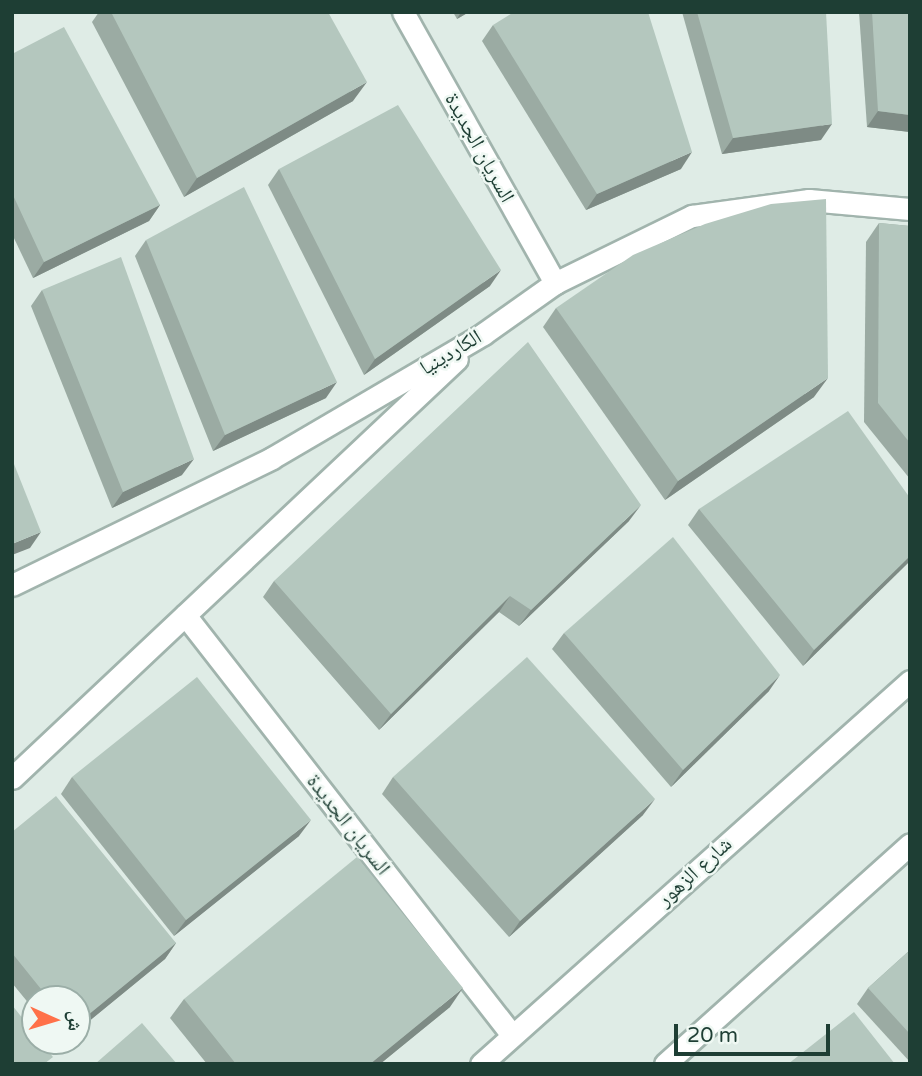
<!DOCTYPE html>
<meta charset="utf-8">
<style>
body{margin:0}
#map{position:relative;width:922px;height:1076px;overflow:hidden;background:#dfece6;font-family:"Varela Round","Noto Naskh Arabic",sans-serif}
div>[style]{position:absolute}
.roads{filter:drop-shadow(2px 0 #a1b4ad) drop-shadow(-2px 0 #a1b4ad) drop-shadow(0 2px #a1b4ad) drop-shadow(0 -2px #a1b4ad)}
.street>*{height:21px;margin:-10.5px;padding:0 10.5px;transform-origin:10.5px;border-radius:10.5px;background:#fff}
.secondary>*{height:21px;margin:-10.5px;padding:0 10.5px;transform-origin:10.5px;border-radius:10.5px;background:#fff}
.wall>*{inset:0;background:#9baba3}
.shaded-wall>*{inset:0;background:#7e8b85}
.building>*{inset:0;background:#b4c7be}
span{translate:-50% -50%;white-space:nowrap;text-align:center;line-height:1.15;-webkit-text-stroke:5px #eff8f3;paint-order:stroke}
.street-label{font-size:21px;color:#1e3e34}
.frame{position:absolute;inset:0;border:14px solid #1e3e34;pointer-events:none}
.north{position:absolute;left:21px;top:985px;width:70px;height:70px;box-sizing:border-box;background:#eff8f3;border:2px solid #9baea7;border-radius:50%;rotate:94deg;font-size:19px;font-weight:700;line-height:28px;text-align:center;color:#1e3e34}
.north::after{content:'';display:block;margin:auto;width:24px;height:32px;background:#ff7149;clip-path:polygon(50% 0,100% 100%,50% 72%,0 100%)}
.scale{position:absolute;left:674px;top:1024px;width:156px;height:32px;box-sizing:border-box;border:4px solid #1e3e34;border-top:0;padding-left:9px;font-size:21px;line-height:24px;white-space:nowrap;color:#1e3e34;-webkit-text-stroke:5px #eff8f3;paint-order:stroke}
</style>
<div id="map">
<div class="roads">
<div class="street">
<div style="left:403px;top:12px;width:311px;rotate:60.7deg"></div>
<div style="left:12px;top:585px;width:289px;rotate:-26deg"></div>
<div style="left:272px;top:458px;width:245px;rotate:-30.4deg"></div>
<div style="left:483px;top:334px;width:88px;rotate:-35.3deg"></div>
<div style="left:555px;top:283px;width:153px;rotate:-26.1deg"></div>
<div style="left:692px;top:216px;width:118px;rotate:-7.8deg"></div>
<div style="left:809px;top:200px;width:101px;rotate:5.1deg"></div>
<div style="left:185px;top:615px;width:532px;rotate:52.1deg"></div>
<div style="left:12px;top:778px;width:611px;rotate:-43.28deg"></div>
</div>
<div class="secondary">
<div style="left:481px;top:1064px;width:575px;rotate:-41.76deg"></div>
<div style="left:665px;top:1064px;width:329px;rotate:-41.9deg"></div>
</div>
</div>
<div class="wall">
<div style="clip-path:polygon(99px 12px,328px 12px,353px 101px,184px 197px,92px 22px)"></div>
<div style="clip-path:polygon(453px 12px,469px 12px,457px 19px)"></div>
<div style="clip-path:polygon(682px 12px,826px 12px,821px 140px,722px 154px)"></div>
<div style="clip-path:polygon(859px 12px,910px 12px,910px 132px,867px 127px)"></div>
<div style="clip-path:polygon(493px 25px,681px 169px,586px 210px,482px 41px)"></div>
<div style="clip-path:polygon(12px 54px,160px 205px,149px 221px,33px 278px,12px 234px)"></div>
<div style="clip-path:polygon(279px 169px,490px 286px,364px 375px,268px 185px)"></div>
<div style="clip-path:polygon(879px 223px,910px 226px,910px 479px,864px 422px,866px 242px)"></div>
<div style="clip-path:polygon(146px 240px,326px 398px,213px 451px,135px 256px)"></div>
<div style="clip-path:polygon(42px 290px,182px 475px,112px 508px,31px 306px)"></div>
<div style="clip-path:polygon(556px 308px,814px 397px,665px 500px,543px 327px)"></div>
<div style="clip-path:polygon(910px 498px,910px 561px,803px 666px,688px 525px,699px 509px)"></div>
<div style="clip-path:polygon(629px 521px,519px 626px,499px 612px,379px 730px,263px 597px,274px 581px)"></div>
<div style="clip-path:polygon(564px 633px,769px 691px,671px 787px,552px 649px)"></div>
<div style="clip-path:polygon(72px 777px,299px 836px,174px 936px,61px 794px)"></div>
<div style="clip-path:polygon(393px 777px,643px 815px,509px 937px,382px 794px)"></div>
<div style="clip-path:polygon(12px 832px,176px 943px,165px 959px,77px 1031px,77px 999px,35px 999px,35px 1011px,12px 983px)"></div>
<div style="clip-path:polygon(910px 950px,910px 1062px,857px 1004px,868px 988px)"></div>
<div style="clip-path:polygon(184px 999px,450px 1007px,380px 1064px,207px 1064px,170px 1018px)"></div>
</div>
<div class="shaded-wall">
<div style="clip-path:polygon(461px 12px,469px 12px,457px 19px)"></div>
<div style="clip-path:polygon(367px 82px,353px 101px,184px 197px,197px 178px)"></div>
<div style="clip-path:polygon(878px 111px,910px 115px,910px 132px,867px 127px)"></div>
<div style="clip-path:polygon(832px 124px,821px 140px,722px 154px,733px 138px)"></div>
<div style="clip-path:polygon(692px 152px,681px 169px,586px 210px,597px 194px)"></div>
<div style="clip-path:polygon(160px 205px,149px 221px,33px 278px,44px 262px)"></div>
<div style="clip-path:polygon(501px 270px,490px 286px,364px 375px,375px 359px)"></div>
<div style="clip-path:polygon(828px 378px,814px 397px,665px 500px,678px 481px)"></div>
<div style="clip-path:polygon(337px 382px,326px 398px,213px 451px,225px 435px)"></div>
<div style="clip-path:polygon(194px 459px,182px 475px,112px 508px,123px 492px)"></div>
<div style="clip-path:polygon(641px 505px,629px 521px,519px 626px,531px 610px)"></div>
<div style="clip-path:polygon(41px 532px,30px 548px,12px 555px,12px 544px)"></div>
<div style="clip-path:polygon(910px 556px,910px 561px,803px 666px,814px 650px)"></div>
<div style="clip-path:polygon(510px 596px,499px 612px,379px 730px,391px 714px)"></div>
<div style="clip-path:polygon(780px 675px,769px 691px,671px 787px,683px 770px)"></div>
<div style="clip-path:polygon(655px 799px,643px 815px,509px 937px,520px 921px)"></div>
<div style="clip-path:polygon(311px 820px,299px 836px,174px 936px,186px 920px)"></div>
<div style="clip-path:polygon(176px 943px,165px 959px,77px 1031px,77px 1024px)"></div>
<div style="clip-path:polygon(463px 988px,450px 1007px,380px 1064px,370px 1064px)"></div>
</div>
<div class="building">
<div style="clip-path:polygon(111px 12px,328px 12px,367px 82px,197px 178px)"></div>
<div style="clip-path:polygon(514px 12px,648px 12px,692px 152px,597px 194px,493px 25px)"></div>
<div style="clip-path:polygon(697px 12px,826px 12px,832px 124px,733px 138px)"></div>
<div style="clip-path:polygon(872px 12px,910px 12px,910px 115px,878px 111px)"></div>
<div style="clip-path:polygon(64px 27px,160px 205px,44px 262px,12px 193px,12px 54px)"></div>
<div style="clip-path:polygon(398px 105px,501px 270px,375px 359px,279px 169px)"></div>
<div style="clip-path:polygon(244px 187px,337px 382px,225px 435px,146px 240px)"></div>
<div style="clip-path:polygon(826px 199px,828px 378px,678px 481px,556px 308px,633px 255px,705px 224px,771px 204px)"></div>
<div style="clip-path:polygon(879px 223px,910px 226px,910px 443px,878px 403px)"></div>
<div style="clip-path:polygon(121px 257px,194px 459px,123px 492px,42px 290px)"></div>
<div style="clip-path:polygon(528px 342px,641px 505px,531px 610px,510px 596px,391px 714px,274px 581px)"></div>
<div style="clip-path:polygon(848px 411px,910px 498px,910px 556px,814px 650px,699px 509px)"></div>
<div style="clip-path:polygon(12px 459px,41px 532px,12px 544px)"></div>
<div style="clip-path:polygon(673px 537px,780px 675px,683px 770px,564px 633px)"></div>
<div style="clip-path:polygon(527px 657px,655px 799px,520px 921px,393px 777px)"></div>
<div style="clip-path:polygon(197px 677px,311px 820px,186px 920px,72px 777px)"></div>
<div style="clip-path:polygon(56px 796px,176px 943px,77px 1024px,77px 999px,49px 999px,12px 953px,12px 832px)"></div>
<div style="clip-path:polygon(357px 857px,463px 988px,370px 1064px,236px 1064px,184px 999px)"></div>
<div style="clip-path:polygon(910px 950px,910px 1034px,868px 988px)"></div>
<div style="clip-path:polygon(12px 1005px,35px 1034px,35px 1041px,40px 1041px,53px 1057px,44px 1064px,12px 1064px)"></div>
<div style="clip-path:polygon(854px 1012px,895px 1064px,788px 1064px)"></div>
<div style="clip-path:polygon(142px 1023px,177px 1064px,95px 1064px)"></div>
</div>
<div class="street-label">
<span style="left:479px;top:148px;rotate:61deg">السريان الجديدة</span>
<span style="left:451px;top:353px;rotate:-31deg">الكاردينيا</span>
<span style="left:348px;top:825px;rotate:52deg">السريان الجديدة</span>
<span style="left:695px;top:872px;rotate:-42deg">شارع الزهور</span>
</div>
<div class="frame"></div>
<div class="north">ش</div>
<div class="scale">20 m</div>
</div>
